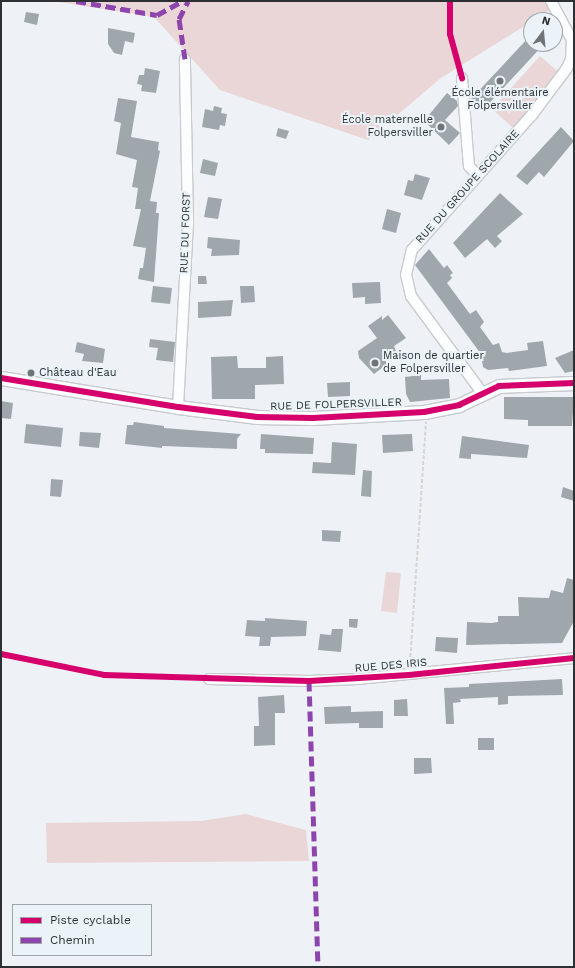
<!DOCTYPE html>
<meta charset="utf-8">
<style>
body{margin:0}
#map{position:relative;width:575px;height:968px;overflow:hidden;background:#eef2f6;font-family:"Work Sans",sans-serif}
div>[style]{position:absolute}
.green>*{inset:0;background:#ead6d7}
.building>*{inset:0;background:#9fa7ac}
.path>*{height:2px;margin-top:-1px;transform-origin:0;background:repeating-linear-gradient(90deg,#d4d5d7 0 4px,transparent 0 6px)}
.roads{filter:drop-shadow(1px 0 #c8cacd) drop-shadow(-1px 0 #c8cacd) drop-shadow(0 1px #c8cacd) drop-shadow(0 -1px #c8cacd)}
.minor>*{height:10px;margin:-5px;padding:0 5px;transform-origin:5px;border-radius:5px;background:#fcfdfe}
.tertiary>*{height:13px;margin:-6.5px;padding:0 6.5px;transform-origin:6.5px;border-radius:6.5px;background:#fcfdfe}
.quiet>*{height:5px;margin-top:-2.5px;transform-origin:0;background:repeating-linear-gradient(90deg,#8e44ad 0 10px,transparent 0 15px)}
.cycleway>*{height:6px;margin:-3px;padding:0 3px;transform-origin:3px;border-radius:3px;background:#d6006c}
.dots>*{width:11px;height:11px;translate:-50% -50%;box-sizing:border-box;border:2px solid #ebf3f9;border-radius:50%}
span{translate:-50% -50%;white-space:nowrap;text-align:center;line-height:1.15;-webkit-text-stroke:4px #ebf3f9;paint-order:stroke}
.poi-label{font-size:11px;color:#2c3032}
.right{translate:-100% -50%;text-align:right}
.left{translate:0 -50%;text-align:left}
.street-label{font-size:11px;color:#2c3032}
.frame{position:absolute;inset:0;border:2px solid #2c3032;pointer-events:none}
.legend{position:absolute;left:12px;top:904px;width:140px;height:52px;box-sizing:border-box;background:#ebf3f9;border:1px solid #9fa5a9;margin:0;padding:5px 7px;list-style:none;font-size:12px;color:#2c3032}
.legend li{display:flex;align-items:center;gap:8px;height:20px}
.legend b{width:20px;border:1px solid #9fa5a9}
.north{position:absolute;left:523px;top:12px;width:40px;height:40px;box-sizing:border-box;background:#ebf3f9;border:1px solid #9fa5a9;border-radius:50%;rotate:16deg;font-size:11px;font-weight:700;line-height:16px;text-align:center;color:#2c3032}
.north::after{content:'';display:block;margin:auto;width:14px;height:18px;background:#707477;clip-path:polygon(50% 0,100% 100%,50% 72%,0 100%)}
</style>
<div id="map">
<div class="green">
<div style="clip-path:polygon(52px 1px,551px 1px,555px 7px,441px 78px,368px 140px,220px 90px,154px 17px)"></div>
<div style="clip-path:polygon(540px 56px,561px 74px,513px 128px,492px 109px)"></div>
<div style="clip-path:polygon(386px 572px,401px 573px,397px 613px,381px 611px)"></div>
<div style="clip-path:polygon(246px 814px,306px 830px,309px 861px,47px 863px,46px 823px,201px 821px)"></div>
</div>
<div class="building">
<div style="clip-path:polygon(26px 12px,39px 14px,37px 25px,24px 22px)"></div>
<div style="clip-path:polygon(108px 28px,135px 33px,133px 43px,125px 41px,122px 55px,114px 53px,108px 44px)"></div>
<div style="clip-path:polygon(531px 35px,531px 44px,544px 44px,483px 110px,471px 99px)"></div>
<div style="clip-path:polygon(145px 68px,160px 71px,156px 93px,141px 91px,142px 85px,137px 84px,139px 75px,144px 75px)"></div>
<div style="clip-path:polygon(447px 93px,457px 101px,458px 106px,445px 120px,460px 133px,449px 145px,424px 121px)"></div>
<div style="clip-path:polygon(118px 98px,137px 101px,131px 137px,159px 142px,158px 150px,160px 151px,150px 201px,157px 202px,156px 213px,159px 213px,154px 282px,138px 279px,140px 268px,143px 268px,146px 248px,133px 246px,141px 209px,135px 209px,138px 188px,132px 187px,137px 160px,116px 154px,121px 123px,114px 121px)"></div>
<div style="clip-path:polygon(214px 106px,222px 108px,221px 113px,227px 114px,225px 126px,220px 125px,219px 130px,202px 127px,205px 109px,213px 111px)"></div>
<div style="clip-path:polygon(561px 127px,574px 141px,544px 177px,539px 172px,527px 185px,516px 176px)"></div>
<div style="clip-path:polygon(278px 128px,289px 131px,286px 139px,276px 136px)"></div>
<div style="clip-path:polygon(203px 159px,218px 163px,215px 176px,200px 173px)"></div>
<div style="clip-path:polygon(415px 174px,430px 178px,422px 200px,404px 195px,408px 180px,413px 181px)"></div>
<div style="clip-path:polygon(500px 193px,523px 214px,497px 236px,502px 241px,495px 248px,487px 239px,465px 258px,453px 243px)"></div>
<div style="clip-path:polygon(208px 197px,222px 199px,218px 219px,204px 217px)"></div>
<div style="clip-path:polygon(387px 209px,401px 213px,396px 233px,382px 229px)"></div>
<div style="clip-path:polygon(208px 237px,240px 240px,239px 255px,211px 256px,212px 249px,207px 248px)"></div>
<div style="clip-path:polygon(429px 249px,444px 268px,447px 265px,453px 273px,450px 275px,452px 278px,447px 283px,470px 314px,476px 310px,484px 322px,480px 327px,493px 345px,499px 343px,502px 352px,507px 353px,528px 350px,527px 343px,543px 341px,547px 366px,509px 371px,508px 368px,488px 370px,483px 367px,481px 354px,415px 265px)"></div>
<div style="clip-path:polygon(198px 276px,206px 276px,207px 284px,198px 284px)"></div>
<div style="clip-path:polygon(380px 282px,381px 303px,365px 304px,365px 297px,353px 298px,352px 283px)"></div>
<div style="clip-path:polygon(153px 286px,172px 288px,170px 304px,151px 302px)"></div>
<div style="clip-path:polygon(240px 286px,254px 286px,255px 302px,241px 303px)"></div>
<div style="clip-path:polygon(233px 300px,231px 316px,198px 318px,198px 302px)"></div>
<div style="clip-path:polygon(388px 315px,406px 338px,394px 346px,398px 356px,374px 374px,359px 358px,358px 351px,377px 338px,368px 326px,382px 316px,382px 320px)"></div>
<div style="clip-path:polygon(150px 339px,175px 342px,173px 362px,156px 360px,158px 348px,149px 347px)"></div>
<div style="clip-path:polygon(77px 342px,105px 349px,103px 363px,82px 361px,84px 354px,75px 352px)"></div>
<div style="clip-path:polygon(574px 350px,574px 371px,565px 373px,555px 358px)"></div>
<div style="clip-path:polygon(237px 356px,238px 368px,266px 368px,266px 357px,283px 356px,284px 384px,255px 385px,255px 399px,212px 399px,211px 357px)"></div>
<div style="clip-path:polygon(421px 375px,421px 380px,449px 379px,450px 398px,410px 402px,406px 394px,405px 377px)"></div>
<div style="clip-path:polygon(350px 382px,350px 396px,328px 397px,327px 383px)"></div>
<div style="clip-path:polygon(504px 397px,574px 397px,572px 426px,528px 426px,528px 420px,504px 419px)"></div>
<div style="clip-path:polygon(1px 401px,13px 403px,11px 419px,1px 418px)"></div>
<div style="clip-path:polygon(134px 422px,164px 426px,164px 428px,241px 434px,237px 439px,237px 449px,162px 446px,162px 448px,125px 444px,127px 425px,133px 425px)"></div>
<div style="clip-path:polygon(26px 424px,63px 428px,61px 447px,24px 443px)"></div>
<div style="clip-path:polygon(80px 432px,101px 433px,99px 448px,79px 446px)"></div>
<div style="clip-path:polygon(261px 434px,314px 438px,313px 454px,265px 453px,265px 449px,260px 449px)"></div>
<div style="clip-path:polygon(412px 434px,413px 451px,383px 453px,382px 435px)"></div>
<div style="clip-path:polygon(462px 436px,529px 445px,527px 458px,471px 454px,471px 459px,459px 458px)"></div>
<div style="clip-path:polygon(332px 442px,357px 444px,355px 475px,312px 473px,313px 462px,331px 463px)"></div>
<div style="clip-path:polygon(363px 470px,372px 471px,371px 497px,361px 496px)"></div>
<div style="clip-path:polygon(51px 479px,63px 480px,61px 497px,50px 496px)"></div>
<div style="clip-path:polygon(563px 487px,574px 491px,574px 501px,561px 497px)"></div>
<div style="clip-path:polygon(322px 530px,341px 531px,340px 542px,322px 541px)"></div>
<div style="clip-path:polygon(567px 578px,574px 580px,574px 621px,562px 643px,466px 645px,467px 622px,492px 623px,498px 622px,498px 616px,519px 616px,518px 597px,549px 598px,551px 590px,563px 593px)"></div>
<div style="clip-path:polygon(265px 618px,307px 621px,306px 636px,271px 637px,270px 646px,259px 646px,260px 637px,245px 636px,247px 620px,265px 621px)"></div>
<div style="clip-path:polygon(349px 619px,358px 619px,357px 628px,349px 627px)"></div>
<div style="clip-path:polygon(332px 629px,343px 629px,341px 652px,318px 650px,320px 634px,331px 635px)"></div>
<div style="clip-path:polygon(436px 637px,458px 638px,457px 653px,435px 651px)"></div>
<div style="clip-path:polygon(562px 679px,563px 695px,508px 696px,508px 704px,498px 705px,498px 697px,460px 699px,461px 702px,453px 703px,454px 724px,446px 724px,444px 688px,469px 687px,469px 684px)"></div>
<div style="clip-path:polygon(284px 695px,285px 713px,275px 713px,275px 745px,254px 746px,254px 726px,259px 726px,258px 697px)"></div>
<div style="clip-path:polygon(407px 699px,408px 716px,394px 716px,394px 700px)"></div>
<div style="clip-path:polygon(351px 706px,351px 712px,383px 711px,383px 728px,359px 728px,359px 723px,325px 724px,324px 707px)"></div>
<div style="clip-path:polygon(478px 738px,494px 738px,494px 750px,478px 750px)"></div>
<div style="clip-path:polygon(414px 758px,431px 758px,432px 773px,414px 774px)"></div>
</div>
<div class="path">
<div style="left:410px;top:663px;width:242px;rotate:-86.2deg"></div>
</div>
<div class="roads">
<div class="minor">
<div style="left:462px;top:78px;width:88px;rotate:85.5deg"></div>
<div style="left:469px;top:166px;width:13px;rotate:48deg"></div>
<div style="left:483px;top:394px;width:122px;rotate:-126.3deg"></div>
<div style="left:411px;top:296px;width:22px;rotate:-103deg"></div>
<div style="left:406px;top:275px;width:26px;rotate:-77deg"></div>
<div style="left:412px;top:250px;width:181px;rotate:-48.4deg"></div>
<div style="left:532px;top:115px;width:59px;rotate:-53.3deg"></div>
<div style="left:567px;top:68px;width:10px;rotate:-66deg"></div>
<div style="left:571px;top:59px;width:19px;rotate:-87deg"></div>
<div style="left:572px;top:40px;width:44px;rotate:-118.3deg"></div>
<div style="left:178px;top:407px;width:185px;rotate:-86.9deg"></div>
<div style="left:188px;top:222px;width:163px;rotate:-91.1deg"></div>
<div style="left:209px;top:679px;width:100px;rotate:1.1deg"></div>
<div style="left:309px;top:681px;width:48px;rotate:-2.4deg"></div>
<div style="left:357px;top:679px;width:218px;rotate:-5.5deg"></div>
</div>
<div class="tertiary">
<div style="left:1px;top:378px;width:179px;rotate:9.3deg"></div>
<div style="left:178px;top:407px;width:80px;rotate:7.2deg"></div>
<div style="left:257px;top:417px;width:56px;rotate:1deg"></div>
<div style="left:313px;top:418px;width:111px;rotate:-3.1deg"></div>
<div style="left:424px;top:412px;width:36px;rotate:-11deg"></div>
<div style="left:459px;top:405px;width:44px;rotate:-25.4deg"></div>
<div style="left:499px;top:386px;width:75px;rotate:-2.3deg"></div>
</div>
</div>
<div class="quiet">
<div style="left:76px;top:1px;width:82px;rotate:9.8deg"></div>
<div style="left:157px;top:15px;width:29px;rotate:-29deg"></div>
<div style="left:185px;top:59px;width:40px;rotate:-98.5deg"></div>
<div style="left:179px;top:19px;width:20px;rotate:-63deg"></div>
<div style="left:309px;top:681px;width:286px;rotate:88.2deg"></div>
</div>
<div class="cycleway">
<div style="left:450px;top:1px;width:33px;rotate:90deg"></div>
<div style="left:450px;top:34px;width:46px;rotate:74.7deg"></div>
<div style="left:1px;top:378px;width:179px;rotate:9.3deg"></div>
<div style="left:178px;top:407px;width:80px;rotate:7.2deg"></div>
<div style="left:257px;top:417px;width:56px;rotate:1deg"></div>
<div style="left:313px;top:418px;width:111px;rotate:-3.1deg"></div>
<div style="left:424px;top:412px;width:36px;rotate:-11deg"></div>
<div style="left:459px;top:405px;width:44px;rotate:-25.4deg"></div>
<div style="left:499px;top:386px;width:75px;rotate:-2.3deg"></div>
<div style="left:1px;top:654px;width:105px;rotate:11.5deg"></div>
<div style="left:104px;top:675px;width:205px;rotate:1.7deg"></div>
<div style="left:309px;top:681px;width:100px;rotate:-3.4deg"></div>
<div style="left:409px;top:675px;width:166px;rotate:-5.9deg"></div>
</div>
<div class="dots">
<div style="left:500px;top:81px;background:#707477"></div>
<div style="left:441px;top:127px;background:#707477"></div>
<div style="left:375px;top:363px;background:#707477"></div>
<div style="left:31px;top:373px;background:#707477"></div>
</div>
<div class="poi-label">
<span style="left:500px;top:100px">École élémentaire<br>Folpersviller</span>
<span class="right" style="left:433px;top:127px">École maternelle<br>Folpersviller</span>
<span class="left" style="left:383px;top:363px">Maison de quartier<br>de Folpersviller</span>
<span class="left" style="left:39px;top:373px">Château d'Eau</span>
</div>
<div class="street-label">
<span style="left:468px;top:187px;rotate:-48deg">RUE DU GROUPE SCOLAIRE</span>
<span style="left:186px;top:233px;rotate:-88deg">RUE DU FORST</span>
<span style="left:336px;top:405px;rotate:-2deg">RUE DE FOLPERSVILLER</span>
<span style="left:391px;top:666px;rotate:-5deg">RUE DES IRIS</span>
</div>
<div class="frame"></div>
<ul class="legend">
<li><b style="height:5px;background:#d6006c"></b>Piste cyclable</li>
<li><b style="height:5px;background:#8e44ad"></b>Chemin</li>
</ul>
<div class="north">N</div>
</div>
